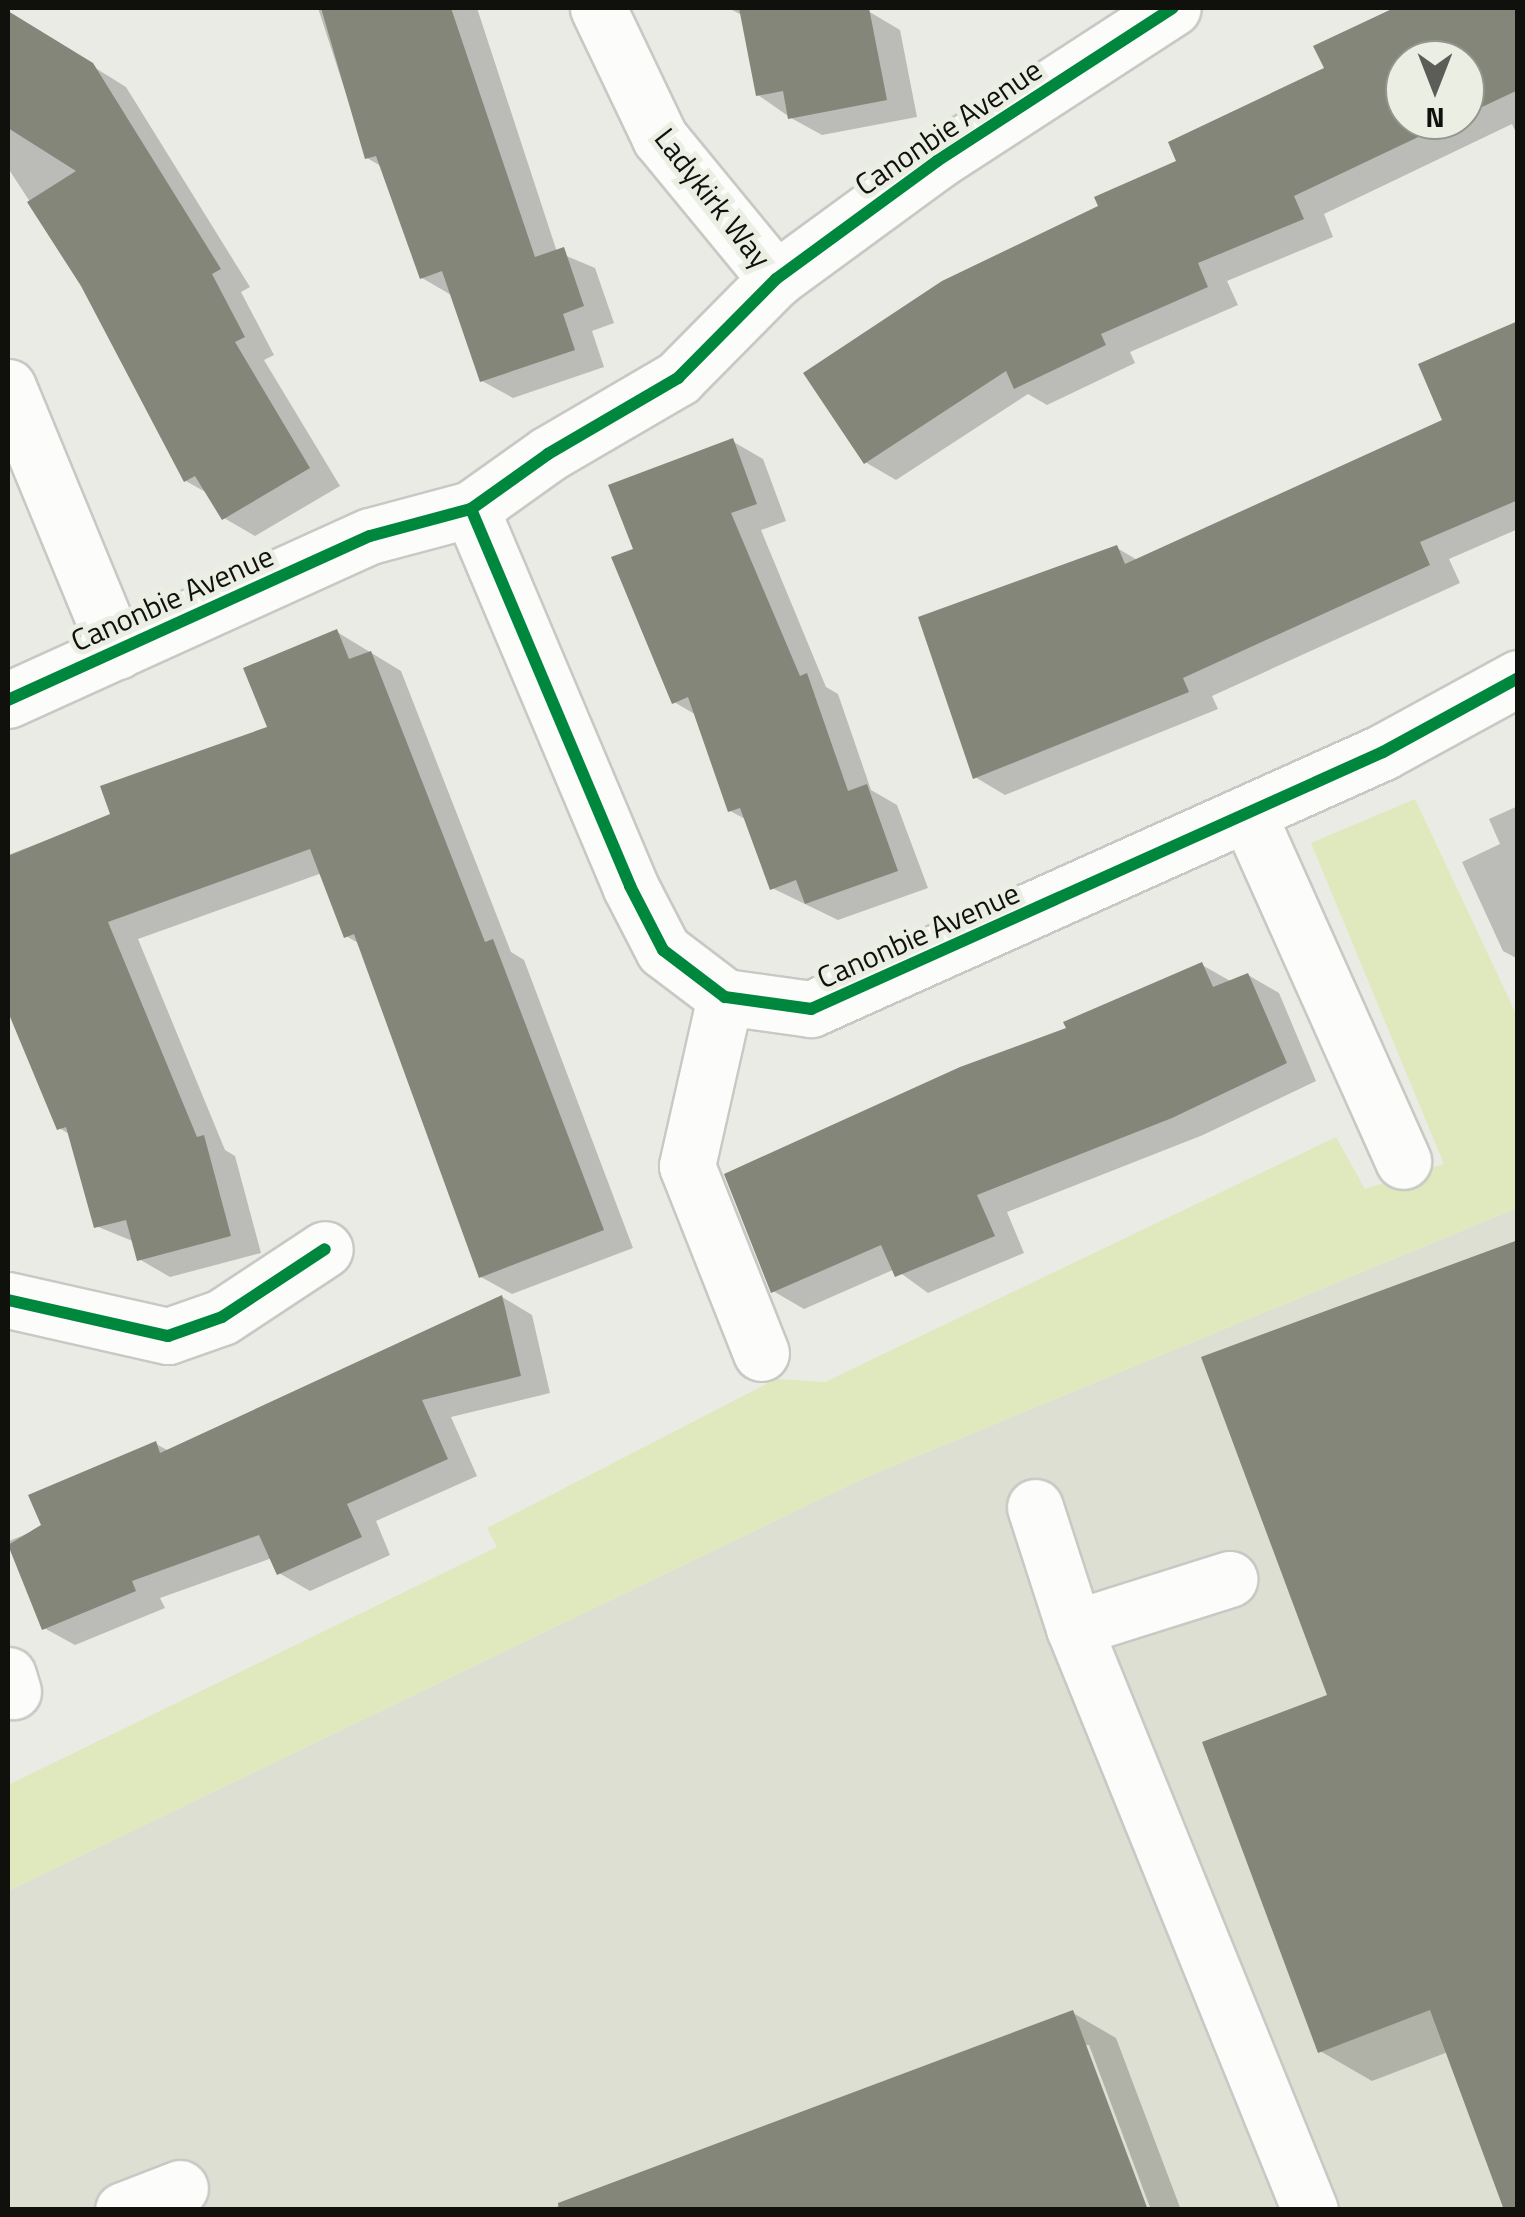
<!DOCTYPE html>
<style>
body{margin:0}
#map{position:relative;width:1525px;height:2217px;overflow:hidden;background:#eaebe5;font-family:"Titillium Web",sans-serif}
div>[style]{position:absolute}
.built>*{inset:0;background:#dddfd3}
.green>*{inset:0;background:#e0e8be}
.shadow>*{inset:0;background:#0003}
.building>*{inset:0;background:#84867a}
.roads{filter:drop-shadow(2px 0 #c8c9c4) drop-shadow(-2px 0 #c8c9c4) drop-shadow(0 2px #c8c9c4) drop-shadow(0 -2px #c8c9c4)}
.minor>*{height:55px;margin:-27.5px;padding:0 27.5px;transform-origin:27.5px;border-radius:27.5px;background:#fcfcfb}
.cycleway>*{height:12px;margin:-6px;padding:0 6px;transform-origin:6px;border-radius:6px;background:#00873e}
span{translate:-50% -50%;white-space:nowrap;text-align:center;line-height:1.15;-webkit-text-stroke:10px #ebeee2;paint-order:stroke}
.street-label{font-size:30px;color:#10110d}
.frame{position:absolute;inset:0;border:10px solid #10110d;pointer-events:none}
.north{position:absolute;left:1385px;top:40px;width:100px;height:100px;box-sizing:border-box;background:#ebeee2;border:2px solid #93968d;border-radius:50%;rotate:180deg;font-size:28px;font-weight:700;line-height:40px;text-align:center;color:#10110d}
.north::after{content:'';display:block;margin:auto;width:35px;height:45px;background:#5c5d59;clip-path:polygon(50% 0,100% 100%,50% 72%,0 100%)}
</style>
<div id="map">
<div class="built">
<div style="clip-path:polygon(1517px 1208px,1517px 2209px,8px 2210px,8px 1891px,862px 1479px)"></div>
</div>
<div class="green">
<div style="clip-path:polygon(1415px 799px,1517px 1016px,1517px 1208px,862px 1479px,8px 1891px,8px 1785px,497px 1547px,487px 1528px,776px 1379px,825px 1382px,1336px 1137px,1365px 1189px,1444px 1164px,1311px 843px)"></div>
</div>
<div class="shadow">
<div style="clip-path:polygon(318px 8px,477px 8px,557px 252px,595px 268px,614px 323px,592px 331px,604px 367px,513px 398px,482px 381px,453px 296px,422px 278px,381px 166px,367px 158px)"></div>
<div style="clip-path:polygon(728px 8px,863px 8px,900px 30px,917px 117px,822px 135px,791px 118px,758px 95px,744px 16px)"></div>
<div style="clip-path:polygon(evenodd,1394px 8px,1518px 8px,1518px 137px,1512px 124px,1324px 214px,1333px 237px,1227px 281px,1238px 305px,1130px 352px,1135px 363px,1047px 405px,1028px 394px,896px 480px,865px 462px,1101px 207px,1328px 70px,1316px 47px,1394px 8px,1405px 60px,1465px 60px,1465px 120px,1405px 120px,1405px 60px)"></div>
<div style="clip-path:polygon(8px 14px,126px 87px,250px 287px,241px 292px,274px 355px,264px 360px,340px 486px,255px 536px,224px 518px,209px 494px,186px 481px,84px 285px,8px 168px)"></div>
<div style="clip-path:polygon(1518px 323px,1518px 529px,1449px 559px,1460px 583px,1212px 696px,1218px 709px,1005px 795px,975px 777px,1117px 548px,1139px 561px,1445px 421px)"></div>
<div style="clip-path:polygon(732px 441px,763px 459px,786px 521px,761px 530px,826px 687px,838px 694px,871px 790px,897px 805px,928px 888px,838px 920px,772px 888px,747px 820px,730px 811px,698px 716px,674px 702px,636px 551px)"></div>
<div style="clip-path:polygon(337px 632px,401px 671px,511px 952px,524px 960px,633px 1248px,512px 1294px,481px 1277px,360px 944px,346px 936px,322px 873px,138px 939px,225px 1150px,235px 1156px,261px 1253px,170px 1277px,139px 1259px,135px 1242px,96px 1226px,71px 1135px,59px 1128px,8px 1005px,8px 855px,113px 815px,270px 728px)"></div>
<div style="clip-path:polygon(1518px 806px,1518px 959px,1503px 951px,1462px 862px,1500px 844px,1489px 819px)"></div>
<div style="clip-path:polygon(1202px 965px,1232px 982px,1248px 975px,1279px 993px,1316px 1081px,1203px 1135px,1007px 1212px,1024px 1253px,928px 1293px,895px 1269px,804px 1309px,773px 1291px,1069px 1030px)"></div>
<div style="clip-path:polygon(502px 1297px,532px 1315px,550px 1393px,451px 1417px,477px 1476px,376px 1521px,390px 1555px,310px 1591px,279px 1573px,272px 1558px,160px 1598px,165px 1608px,75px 1645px,44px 1628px,9px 1541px,44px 1527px,156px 1444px,169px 1451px)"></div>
<div style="clip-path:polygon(1331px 1696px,1448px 2052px,1372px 2081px,1320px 2051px)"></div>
<div style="clip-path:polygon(1073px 2013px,1116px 2038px,1181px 2210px,1151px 2210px,1089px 2045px,1083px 2045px,1145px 2210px,548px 2210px)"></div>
</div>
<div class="building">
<div style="clip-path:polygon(321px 8px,451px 8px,535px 257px,564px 247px,584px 306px,563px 314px,575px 350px,480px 382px,442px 271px,420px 279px,376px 156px,365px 159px)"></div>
<div style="clip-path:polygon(739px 8px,869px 8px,887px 100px,788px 119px,783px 91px,756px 96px)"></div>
<div style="clip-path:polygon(1394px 8px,1518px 8px,1518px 90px,1465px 115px,1465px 60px,1405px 60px,1405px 120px,1454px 120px,1294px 196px,1304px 219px,1198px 263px,1208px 287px,1101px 334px,1106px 345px,1014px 389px,1006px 371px,864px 464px,803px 373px,942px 281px,1098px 206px,1094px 197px,1176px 161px,1168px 142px,1324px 68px,1313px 46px)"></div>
<div style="clip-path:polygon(8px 11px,93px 63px,221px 269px,212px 274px,245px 337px,235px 342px,310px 468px,222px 520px,195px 476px,184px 482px,81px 286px,27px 202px,76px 171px,8px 128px)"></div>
<div style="clip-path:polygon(1518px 321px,1518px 500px,1420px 542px,1430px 565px,1183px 678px,1189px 692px,973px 779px,918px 617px,1117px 545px,1125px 564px,1442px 420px,1418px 364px)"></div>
<div style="clip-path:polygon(733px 438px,757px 504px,731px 513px,800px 676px,807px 673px,848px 791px,867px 784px,898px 871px,805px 904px,796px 880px,770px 890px,740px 808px,728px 812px,688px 697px,672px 704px,611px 557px,633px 549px,608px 485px)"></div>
<div style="clip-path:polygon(337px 629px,349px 659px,371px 651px,485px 942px,493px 939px,604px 1230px,479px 1278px,354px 934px,344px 938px,310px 849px,108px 922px,197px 1137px,204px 1135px,231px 1236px,137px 1261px,126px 1220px,94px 1228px,66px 1127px,57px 1130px,8px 1012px,8px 856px,110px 814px,100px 786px,267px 727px,243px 668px)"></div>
<div style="clip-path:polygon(1202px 962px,1213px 987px,1248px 973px,1287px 1063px,1172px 1118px,977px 1195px,995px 1236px,895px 1277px,881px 1245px,771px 1293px,724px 1174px,960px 1067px,1066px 1028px,1063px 1022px)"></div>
<div style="clip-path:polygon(1518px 1240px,1518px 2210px,1504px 2210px,1430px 2010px,1318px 2053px,1202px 1742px,1327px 1695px,1201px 1357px)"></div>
<div style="clip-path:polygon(502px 1295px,521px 1376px,422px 1400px,448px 1459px,347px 1504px,362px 1537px,277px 1575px,259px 1535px,132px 1581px,136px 1591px,42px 1630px,8px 1545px,41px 1525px,28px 1495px,156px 1441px,160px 1453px)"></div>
<div style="clip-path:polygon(1073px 2010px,1148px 2210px,559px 2210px,558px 2203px)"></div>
</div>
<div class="roads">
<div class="minor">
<div style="left:598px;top:8px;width:144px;rotate:64.5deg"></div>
<div style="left:660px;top:138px;width:183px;rotate:50.6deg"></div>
<div style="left:8px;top:387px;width:286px;rotate:67.6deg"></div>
<div style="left:471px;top:509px;width:409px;rotate:67.1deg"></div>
<div style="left:630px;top:886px;width:72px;rotate:62.7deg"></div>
<div style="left:663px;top:950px;width:78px;rotate:37.2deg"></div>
<div style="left:725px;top:997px;width:87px;rotate:7.9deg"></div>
<div style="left:811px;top:1009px;width:627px;rotate:-24.19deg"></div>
<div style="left:1383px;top:752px;width:154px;rotate:-28.7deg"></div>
<div style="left:8px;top:700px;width:397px;rotate:-24.4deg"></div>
<div style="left:370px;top:536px;width:105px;rotate:-15deg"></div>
<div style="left:471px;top:509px;width:95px;rotate:-35.5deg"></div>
<div style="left:548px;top:454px;width:151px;rotate:-30.3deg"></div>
<div style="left:678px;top:378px;width:139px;rotate:-45.3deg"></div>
<div style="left:776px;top:279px;width:200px;rotate:-36.2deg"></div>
<div style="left:937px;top:161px;width:281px;rotate:-33deg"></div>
<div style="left:1248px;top:814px;width:380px;rotate:65.9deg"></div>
<div style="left:725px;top:997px;width:173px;rotate:102.7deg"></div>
<div style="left:687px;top:1166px;width:201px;rotate:68.4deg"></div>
<div style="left:8px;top:1300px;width:164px;rotate:12.7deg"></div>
<div style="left:168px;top:1336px;width:57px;rotate:-19.4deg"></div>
<div style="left:222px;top:1317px;width:123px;rotate:-33.4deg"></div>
<div style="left:1035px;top:1507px;width:127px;rotate:72.1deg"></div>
<div style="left:1074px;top:1628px;width:628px;rotate:67.93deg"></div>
<div style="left:1074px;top:1628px;width:163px;rotate:-17.5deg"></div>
<div style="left:8px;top:1675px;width:17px;rotate:73deg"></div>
<div style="left:123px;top:2210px;width:61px;rotate:-21.1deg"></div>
</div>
</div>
<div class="cycleway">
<div style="left:471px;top:509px;width:409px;rotate:67.1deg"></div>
<div style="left:630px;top:886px;width:72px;rotate:62.7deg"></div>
<div style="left:663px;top:950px;width:78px;rotate:37.2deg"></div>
<div style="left:725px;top:997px;width:87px;rotate:7.9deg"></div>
<div style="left:811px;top:1009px;width:627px;rotate:-24.19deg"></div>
<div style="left:1383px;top:752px;width:154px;rotate:-28.7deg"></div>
<div style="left:8px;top:700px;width:397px;rotate:-24.4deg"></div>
<div style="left:370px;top:536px;width:105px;rotate:-15deg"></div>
<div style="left:471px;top:509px;width:95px;rotate:-35.5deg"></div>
<div style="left:548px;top:454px;width:151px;rotate:-30.3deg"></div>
<div style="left:678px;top:378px;width:139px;rotate:-45.3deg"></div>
<div style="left:776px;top:279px;width:200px;rotate:-36.2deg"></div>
<div style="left:937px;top:161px;width:281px;rotate:-33deg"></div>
<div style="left:8px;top:1300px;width:164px;rotate:12.7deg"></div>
<div style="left:168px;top:1336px;width:57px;rotate:-19.4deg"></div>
<div style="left:222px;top:1317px;width:123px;rotate:-33.4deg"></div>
</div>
<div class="street-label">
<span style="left:948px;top:127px;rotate:-34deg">Canonbie Avenue</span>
<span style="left:713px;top:198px;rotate:52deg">Ladykirk Way</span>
<span style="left:172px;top:598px;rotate:-24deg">Canonbie Avenue</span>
<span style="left:918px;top:935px;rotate:-24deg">Canonbie Avenue</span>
</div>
<div class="frame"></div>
<div class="north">N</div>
</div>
